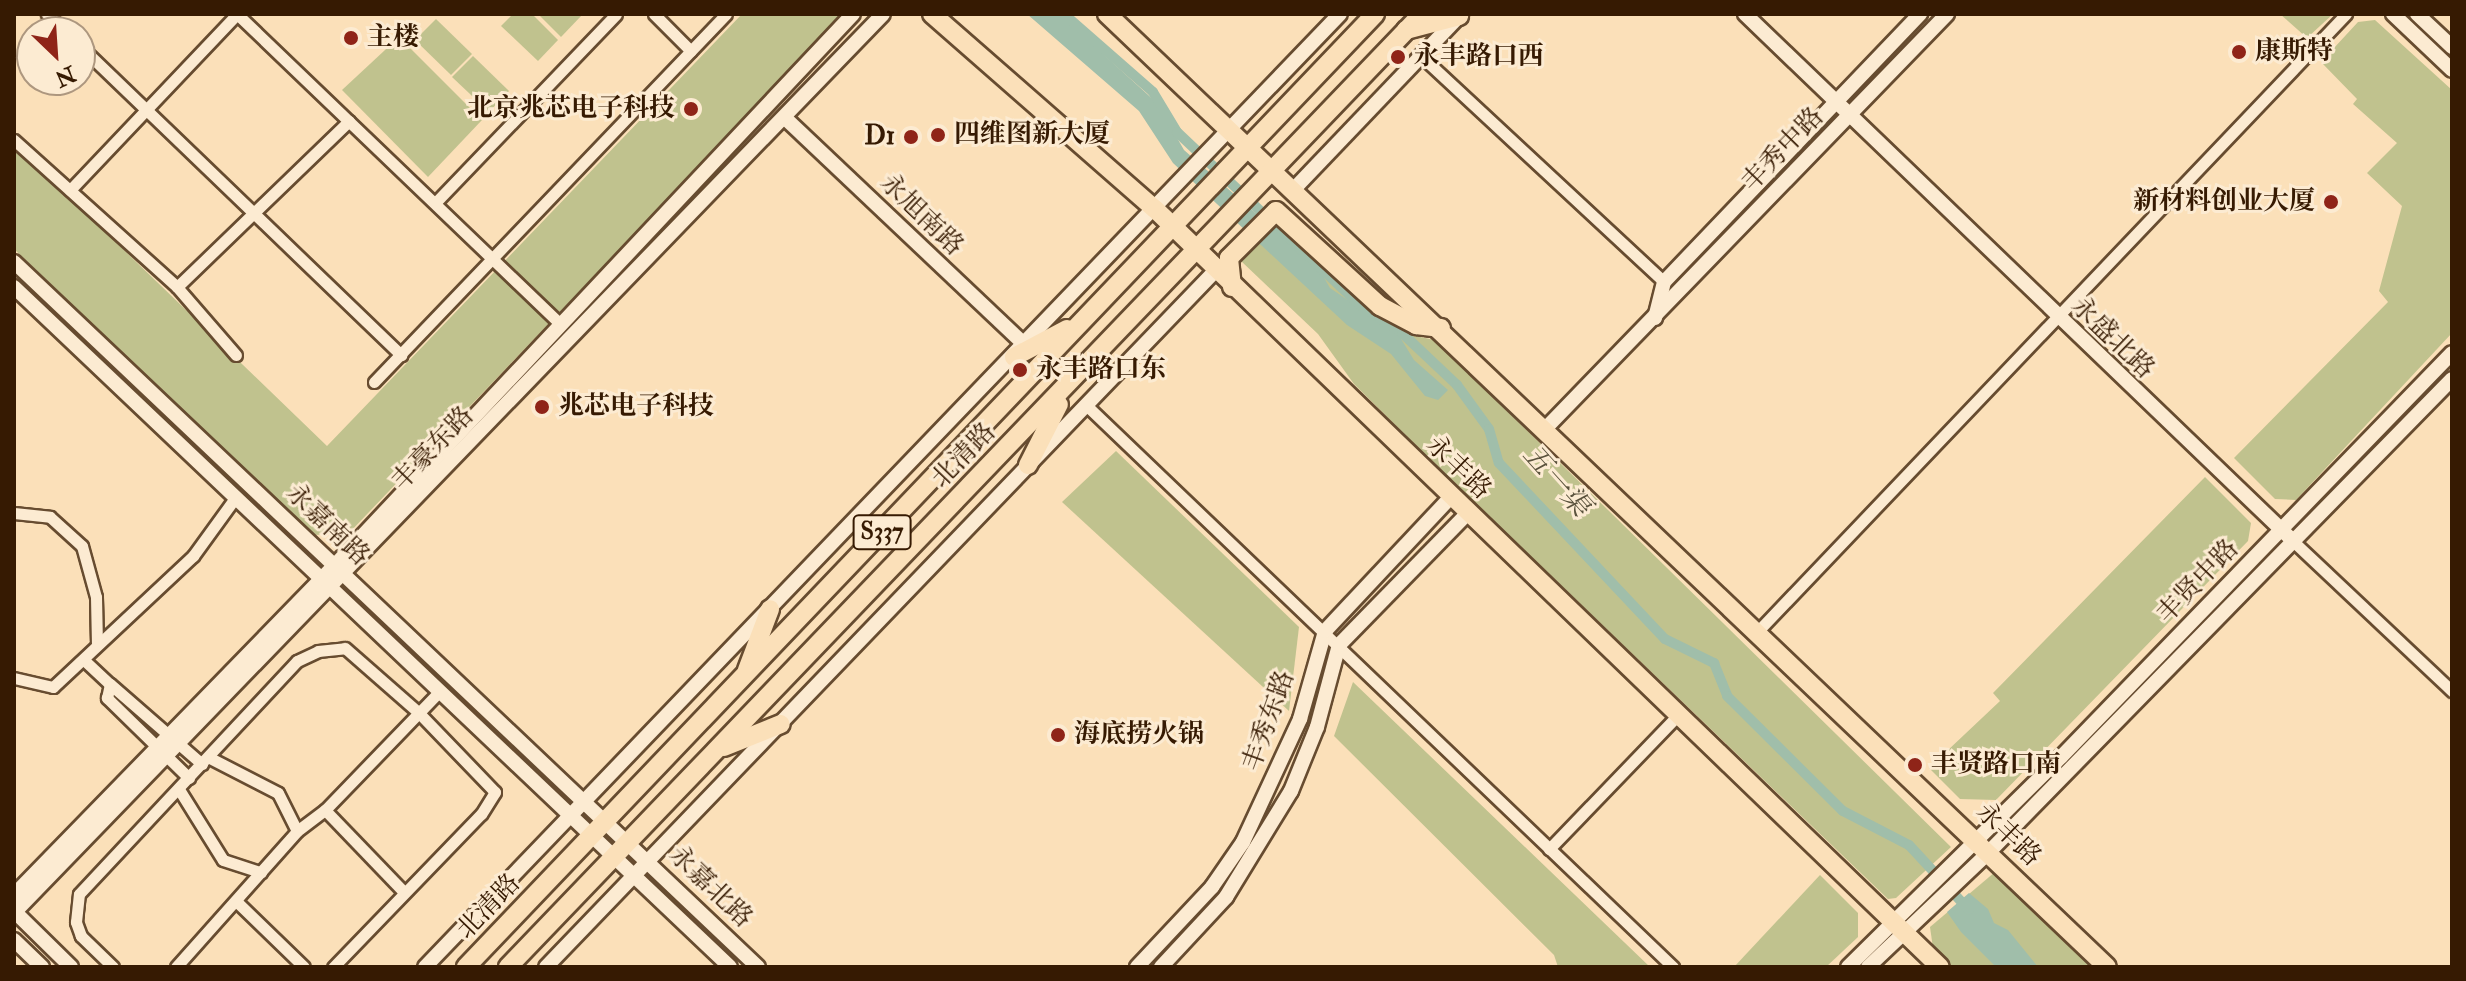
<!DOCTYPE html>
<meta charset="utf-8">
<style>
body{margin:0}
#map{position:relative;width:2466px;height:981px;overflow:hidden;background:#fbe0b9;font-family:"IM FELL Double Pica","Noto Serif SC",serif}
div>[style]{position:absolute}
.green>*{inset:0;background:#c0c28e}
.water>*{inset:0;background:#a0beaa}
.canal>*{height:10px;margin:-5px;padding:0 5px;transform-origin:5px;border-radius:5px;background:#a0beaa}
.roads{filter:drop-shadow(2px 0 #674c30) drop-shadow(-2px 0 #674c30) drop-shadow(0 2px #674c30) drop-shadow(0 -2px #674c30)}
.minor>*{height:11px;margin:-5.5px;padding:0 5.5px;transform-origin:5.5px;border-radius:5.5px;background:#fcebd2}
.tertiary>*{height:14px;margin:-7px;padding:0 7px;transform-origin:7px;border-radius:7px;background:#fcebd2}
.primary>*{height:18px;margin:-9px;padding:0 9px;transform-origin:9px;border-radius:9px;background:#fbe0b9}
.dots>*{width:22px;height:22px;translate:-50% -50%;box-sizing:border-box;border:4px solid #fcebd2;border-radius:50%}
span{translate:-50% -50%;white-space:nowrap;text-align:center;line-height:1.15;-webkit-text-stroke:6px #fcebd2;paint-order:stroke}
.shield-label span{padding:2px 6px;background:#fcebd2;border:2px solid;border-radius:6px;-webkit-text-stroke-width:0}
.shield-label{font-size:24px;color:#361a02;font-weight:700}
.poi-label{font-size:26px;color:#361a02;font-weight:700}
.left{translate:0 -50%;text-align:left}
.right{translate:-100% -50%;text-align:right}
.street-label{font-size:26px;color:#361a02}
.water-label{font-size:28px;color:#5b533d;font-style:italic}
.frame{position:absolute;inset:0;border:16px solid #361a02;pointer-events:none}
.north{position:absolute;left:16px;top:16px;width:80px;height:80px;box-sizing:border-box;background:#fcebd2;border:2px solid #ad977f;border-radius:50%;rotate:155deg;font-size:22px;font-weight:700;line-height:32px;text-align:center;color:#361a02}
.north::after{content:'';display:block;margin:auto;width:28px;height:36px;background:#8f2418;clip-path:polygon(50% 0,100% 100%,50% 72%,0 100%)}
</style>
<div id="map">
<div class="green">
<div style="clip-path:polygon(513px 14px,532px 14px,558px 40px,538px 61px,501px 26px)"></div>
<div style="clip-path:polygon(538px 14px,583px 14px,561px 37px)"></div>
<div style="clip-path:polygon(742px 14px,844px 14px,349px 533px,314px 535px,14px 249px,14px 144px,327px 446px)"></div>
<div style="clip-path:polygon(2280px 14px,2333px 14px,2307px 38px)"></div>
<div style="clip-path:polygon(436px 19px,472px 54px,451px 75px,415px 40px)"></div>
<div style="clip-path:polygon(2375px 20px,2452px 90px,2452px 333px,2296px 500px,2275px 499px,2234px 458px,2388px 302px,2379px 291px,2402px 206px,2367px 173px,2397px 143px,2353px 104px,2357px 99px,2321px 62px,2358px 22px)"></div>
<div style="clip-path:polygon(399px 37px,482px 120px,428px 177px,342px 90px)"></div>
<div style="clip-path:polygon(473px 56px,509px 91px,489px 112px,452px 77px)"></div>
<div style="clip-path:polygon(1276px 227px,1406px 334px,1435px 340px,1951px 847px,1896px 898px,1888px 899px,1447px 476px,1354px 384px,1318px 334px,1241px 261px)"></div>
<div style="clip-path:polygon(1116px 451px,1299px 627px,1289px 711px,1062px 502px)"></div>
<div style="clip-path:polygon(2205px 477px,2251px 523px,2248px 541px,1996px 800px,1960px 799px,1929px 768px,2000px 701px,1993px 693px)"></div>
<div style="clip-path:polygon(1353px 682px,1650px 967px,1558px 967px,1554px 955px,1334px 736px)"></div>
<div style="clip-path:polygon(1995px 872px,2097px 967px,1953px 967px,1933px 948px,1930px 927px)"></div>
<div style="clip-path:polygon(1820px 875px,1858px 913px,1858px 937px,1826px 967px,1734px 967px)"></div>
</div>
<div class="water">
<div style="clip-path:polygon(1027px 14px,1059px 14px,1157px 103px,1184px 150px,1319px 269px,1330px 288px,1398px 334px,1414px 360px,1448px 390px,1438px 400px,1425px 396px,1391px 354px,1347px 325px,1173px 163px,1139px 111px)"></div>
<div style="clip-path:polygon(1969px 893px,1988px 909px,1994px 923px,2008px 930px,2038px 967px,1996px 967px,1961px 932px,1947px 912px)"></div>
</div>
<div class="canal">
<div style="left:1064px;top:14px;width:118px;rotate:41.2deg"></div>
<div style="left:1153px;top:92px;width:47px;rotate:59deg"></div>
<div style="left:1177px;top:132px;width:250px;rotate:43.4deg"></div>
<div style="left:1359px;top:304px;width:52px;rotate:34deg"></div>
<div style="left:1402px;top:333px;width:76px;rotate:43.4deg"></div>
<div style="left:1457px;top:385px;width:54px;rotate:54deg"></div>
<div style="left:1489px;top:429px;width:35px;rotate:74deg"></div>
<div style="left:1499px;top:463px;width:242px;rotate:46.7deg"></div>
<div style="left:1665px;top:639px;width:55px;rotate:26.1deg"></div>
<div style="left:1714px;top:663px;width:35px;rotate:68deg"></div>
<div style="left:1727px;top:696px;width:163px;rotate:44.8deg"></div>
<div style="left:1843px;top:811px;width:74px;rotate:27.3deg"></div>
<div style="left:1909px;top:845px;width:88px;rotate:47.3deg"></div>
</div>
<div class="roads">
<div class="minor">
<div style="left:47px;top:14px;width:25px;rotate:45deg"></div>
<div style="left:237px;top:14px;width:449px;rotate:43.8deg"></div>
<div style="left:654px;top:14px;width:52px;rotate:45deg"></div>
<div style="left:80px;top:46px;width:446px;rotate:43.9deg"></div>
<div style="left:1421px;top:56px;width:332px;rotate:42.9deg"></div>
<div style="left:14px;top:140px;width:219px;rotate:42deg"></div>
<div style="left:177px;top:287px;width:90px;rotate:49.1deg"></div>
<div style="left:70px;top:190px;width:243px;rotate:-46.5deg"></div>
<div style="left:436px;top:202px;width:260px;rotate:-46.2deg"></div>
<div style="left:177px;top:287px;width:239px;rotate:-44deg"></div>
<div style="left:374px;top:382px;width:509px;rotate:-46.27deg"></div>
<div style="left:1086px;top:405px;width:813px;rotate:43.75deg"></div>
<div style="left:14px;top:513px;width:36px;rotate:6deg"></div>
<div style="left:50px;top:517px;width:43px;rotate:42.2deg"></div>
<div style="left:82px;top:546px;width:53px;rotate:74.6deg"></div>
<div style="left:96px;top:597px;width:46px;rotate:88.8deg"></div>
<div style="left:2295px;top:543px;width:216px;rotate:43.3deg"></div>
<div style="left:1757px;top:632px;width:854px;rotate:-46.38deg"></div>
<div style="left:85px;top:661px;width:34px;rotate:43deg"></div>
<div style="left:14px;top:678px;width:40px;rotate:13deg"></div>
<div style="left:53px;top:687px;width:192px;rotate:-43.1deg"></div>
<div style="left:193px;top:556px;width:72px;rotate:-54.1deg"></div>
<div style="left:210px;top:758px;width:76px;rotate:27.2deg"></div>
<div style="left:278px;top:793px;width:42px;rotate:63.4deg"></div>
<div style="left:189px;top:778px;width:115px;rotate:-135.7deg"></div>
<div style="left:107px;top:698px;width:14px;rotate:-78deg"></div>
<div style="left:110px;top:684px;width:122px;rotate:41deg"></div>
<div style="left:180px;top:791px;width:81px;rotate:58.1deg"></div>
<div style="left:223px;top:860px;width:40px;rotate:18deg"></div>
<div style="left:325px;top:810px;width:114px;rotate:46.1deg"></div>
<div style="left:1549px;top:849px;width:189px;rotate:-46.1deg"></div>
<div style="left:237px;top:902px;width:93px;rotate:44.1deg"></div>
<div style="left:113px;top:967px;width:45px;rotate:-135.9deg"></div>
<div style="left:81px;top:936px;width:15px;rotate:-110deg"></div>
<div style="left:76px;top:922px;width:28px;rotate:-84deg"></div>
<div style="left:79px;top:894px;width:319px;rotate:-46.9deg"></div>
<div style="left:297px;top:661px;width:23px;rotate:-25deg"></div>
<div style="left:318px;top:651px;width:27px;rotate:-6deg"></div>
<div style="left:345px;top:648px;width:97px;rotate:41.2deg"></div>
<div style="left:418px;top:712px;width:111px;rotate:46.1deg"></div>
<div style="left:495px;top:792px;width:26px;rotate:122deg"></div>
<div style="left:481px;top:814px;width:213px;rotate:134deg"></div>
<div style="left:176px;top:967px;width:182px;rotate:-48.3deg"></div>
<div style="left:297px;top:831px;width:35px;rotate:-37deg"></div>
<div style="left:325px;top:810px;width:164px;rotate:-46deg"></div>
</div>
<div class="tertiary">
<div style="left:1745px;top:14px;width:755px;rotate:43.87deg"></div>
<div style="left:2393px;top:14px;width:81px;rotate:43.5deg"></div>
<div style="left:2417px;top:14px;width:48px;rotate:43.3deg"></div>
<div style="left:785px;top:118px;width:330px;rotate:43.4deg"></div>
<div style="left:1293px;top:190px;width:243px;rotate:-46.3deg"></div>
<div style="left:14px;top:262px;width:1025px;rotate:43.46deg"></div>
<div style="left:14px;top:287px;width:987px;rotate:43.52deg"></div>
<div style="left:1655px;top:318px;width:37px;rotate:-76deg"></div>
<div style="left:1664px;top:282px;width:371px;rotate:-46.3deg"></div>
<div style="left:1545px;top:429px;width:578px;rotate:-45.91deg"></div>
<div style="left:14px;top:895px;width:460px;rotate:-45.8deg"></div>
<div style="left:335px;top:565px;width:756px;rotate:-46.77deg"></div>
<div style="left:14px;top:911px;width:80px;rotate:44.5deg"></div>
<div style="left:14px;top:913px;width:1250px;rotate:-45.97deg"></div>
<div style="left:14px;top:940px;width:39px;rotate:44deg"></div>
<div style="left:425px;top:967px;width:1321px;rotate:-46.17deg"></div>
<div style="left:546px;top:967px;width:967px;rotate:-46.13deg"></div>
<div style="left:1137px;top:967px;width:110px;rotate:-46.8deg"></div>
<div style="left:1212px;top:887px;width:55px;rotate:-55.4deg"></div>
<div style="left:1243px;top:842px;width:136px;rotate:-65.1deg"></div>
<div style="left:1300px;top:719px;width:91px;rotate:-74.1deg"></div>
<div style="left:1325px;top:631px;width:184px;rotate:-46.8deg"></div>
<div style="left:1161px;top:967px;width:96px;rotate:-47.1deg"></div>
<div style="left:1226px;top:897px;width:124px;rotate:-58.5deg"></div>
<div style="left:1291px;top:791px;width:69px;rotate:-67.9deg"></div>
<div style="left:1317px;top:727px;width:85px;rotate:-75deg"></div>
<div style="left:1339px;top:645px;width:185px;rotate:-45.7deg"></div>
<div style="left:1848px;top:967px;width:299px;rotate:-44.6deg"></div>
<div style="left:2061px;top:757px;width:562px;rotate:-45.94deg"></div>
<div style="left:1868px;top:967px;width:166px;rotate:-43.5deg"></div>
<div style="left:1988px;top:853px;width:663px;rotate:-45.61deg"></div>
</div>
<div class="primary">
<div style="left:932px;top:14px;width:296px;rotate:41.2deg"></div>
<div style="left:1155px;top:209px;width:1091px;rotate:44deg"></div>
<div style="left:1107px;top:14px;width:1381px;rotate:43.62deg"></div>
<div style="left:1406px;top:30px;width:55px;rotate:-14.8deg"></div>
<div style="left:1232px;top:287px;width:29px;rotate:-96deg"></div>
<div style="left:1229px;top:258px;width:66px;rotate:-45deg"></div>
<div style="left:1276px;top:211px;width:141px;rotate:42.4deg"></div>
<div style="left:1380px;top:306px;width:41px;rotate:27.8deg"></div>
<div style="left:1416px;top:325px;width:25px;rotate:7deg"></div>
<div style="left:1014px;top:357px;width:60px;rotate:-27.8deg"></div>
<div style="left:1028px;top:465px;width:68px;rotate:-63.1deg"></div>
<div style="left:747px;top:670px;width:65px;rotate:-69.3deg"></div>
<div style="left:724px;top:747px;width:61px;rotate:-22deg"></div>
<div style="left:466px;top:967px;width:1317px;rotate:-46.35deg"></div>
<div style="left:508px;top:967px;width:1320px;rotate:-46.2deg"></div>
</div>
</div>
<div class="dots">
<div style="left:351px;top:38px;background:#8f2418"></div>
<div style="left:2239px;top:52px;background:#8f2418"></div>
<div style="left:1398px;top:57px;background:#8f2418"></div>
<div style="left:691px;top:109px;background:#8f2418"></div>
<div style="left:938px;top:135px;background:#8f2418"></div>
<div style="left:911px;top:137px;background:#8f2418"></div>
<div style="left:2331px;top:202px;background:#8f2418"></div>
<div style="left:1020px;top:370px;background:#8f2418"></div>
<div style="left:542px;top:407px;background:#8f2418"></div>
<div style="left:1058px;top:735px;background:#8f2418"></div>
<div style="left:1915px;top:765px;background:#8f2418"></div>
</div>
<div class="shield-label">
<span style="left:882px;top:532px">S337</span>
</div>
<div class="poi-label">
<span class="left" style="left:367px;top:38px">主楼</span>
<span class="left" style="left:2255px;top:52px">康斯特</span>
<span class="left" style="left:1414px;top:57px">永丰路口西</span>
<span class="right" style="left:675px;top:109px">北京兆芯电子科技</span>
<span class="left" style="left:954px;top:135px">四维图新大厦</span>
<span class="right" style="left:895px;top:137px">D1</span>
<span class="right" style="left:2315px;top:202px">新材料创业大厦</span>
<span class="left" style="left:1036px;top:370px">永丰路口东</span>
<span class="left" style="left:558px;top:407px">兆芯电子科技</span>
<span class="left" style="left:1074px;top:735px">海底捞火锅</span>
<span class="left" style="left:1931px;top:765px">丰贤路口南</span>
</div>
<div class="street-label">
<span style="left:1783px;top:150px;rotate:-46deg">丰秀中路</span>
<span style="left:921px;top:215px;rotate:44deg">永旭南路</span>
<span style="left:2112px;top:338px;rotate:44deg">永盛北路</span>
<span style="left:433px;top:449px;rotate:-46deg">丰豪东路</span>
<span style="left:964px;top:456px;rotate:-46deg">北清路</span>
<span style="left:1458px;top:468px;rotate:44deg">永丰路</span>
<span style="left:327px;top:525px;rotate:44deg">永嘉南路</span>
<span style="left:2198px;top:582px;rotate:-46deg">丰贤中路</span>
<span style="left:1269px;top:721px;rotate:-70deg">丰秀东路</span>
<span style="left:2008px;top:835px;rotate:44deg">永丰路</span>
<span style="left:710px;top:887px;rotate:44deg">永嘉北路</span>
<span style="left:489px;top:907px;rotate:-46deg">北清路</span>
</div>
<div class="water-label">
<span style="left:1556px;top:481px;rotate:48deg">五一渠</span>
</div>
<div class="frame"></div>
<div class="north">N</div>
</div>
